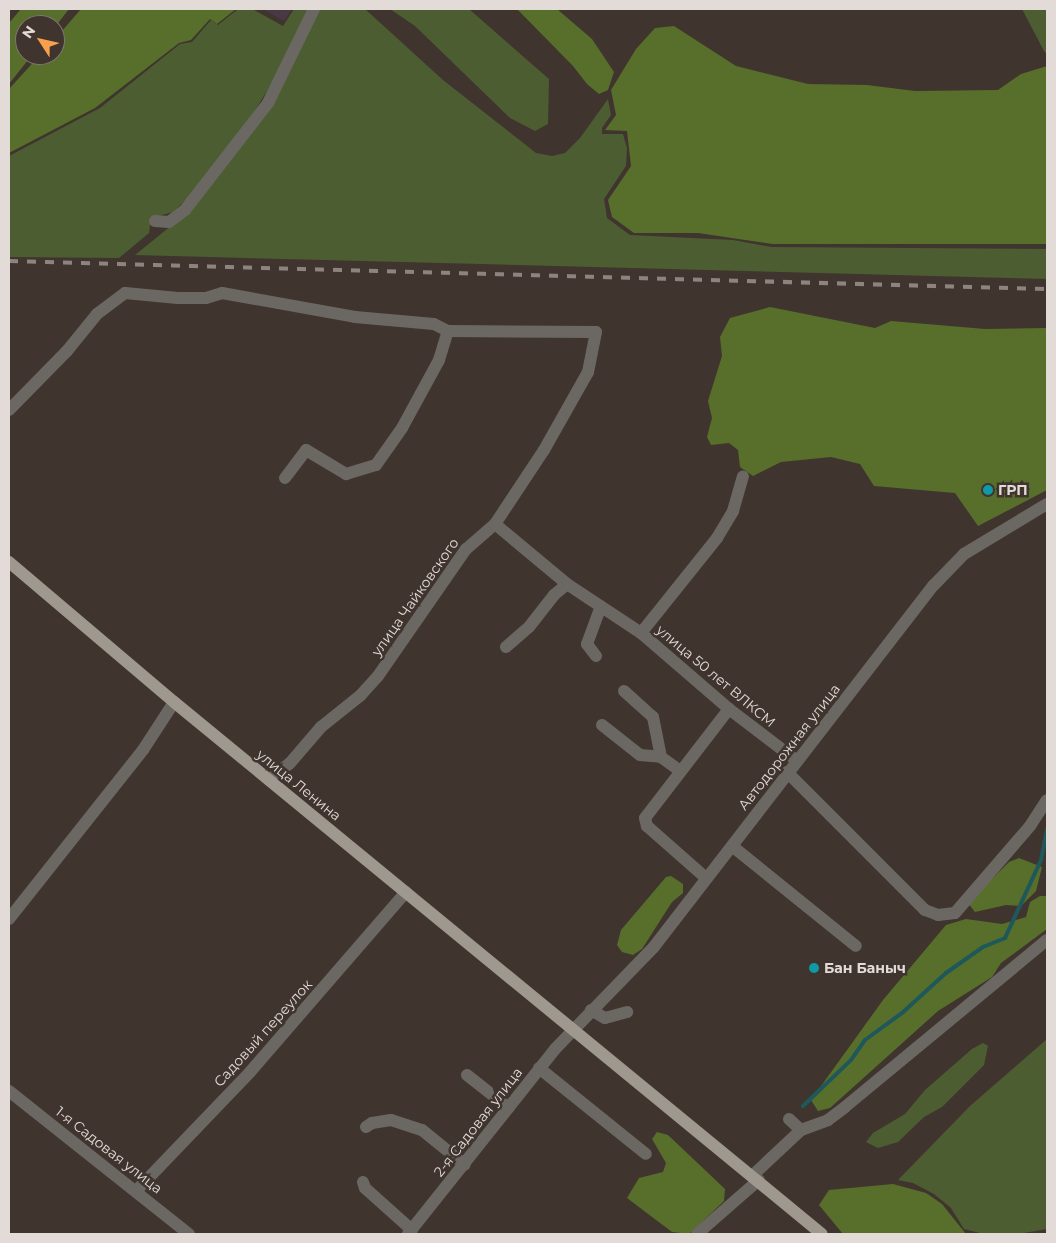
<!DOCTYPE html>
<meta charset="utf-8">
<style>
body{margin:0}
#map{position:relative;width:1056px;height:1243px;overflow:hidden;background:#40342f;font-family:Montserrat,sans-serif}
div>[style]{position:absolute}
.industrial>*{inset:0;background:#493945}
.green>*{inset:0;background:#4c5d31}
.forest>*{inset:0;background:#576f2b}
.stream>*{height:4px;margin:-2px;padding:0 2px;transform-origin:2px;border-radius:2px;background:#1e585b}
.minor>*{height:12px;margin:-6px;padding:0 6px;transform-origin:6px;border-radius:6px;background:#6b6863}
.major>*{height:12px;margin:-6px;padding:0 6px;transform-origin:6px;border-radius:6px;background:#9e988e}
.rail>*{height:4px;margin-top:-2px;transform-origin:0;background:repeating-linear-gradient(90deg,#8d847f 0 9px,transparent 0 18px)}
.dots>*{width:14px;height:14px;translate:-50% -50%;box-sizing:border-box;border:2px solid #40342f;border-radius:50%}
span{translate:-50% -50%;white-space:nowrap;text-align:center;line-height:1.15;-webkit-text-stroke:5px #40342f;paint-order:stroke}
.poi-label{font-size:14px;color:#e2dbd7;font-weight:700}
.left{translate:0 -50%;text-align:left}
.street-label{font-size:14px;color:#e2dbd7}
.frame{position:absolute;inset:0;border:10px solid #e2dbd7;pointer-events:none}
.north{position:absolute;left:15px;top:15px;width:50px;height:50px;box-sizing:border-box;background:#40342f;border:1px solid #817772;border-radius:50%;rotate:305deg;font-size:14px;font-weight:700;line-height:20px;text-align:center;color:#e2dbd7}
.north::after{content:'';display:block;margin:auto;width:18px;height:22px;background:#fa9f4e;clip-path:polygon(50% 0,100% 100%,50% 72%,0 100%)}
</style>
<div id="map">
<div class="industrial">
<div style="clip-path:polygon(263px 9px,292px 9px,284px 21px)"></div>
</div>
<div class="green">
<div style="clip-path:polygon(238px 9px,252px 9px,283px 26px,294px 9px,310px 9px,274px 80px,252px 115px,189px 197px,173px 212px,151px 218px,149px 233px,119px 258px,9px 257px,9px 156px,100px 108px,180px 44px,192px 42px,211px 20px,218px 25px)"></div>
<div style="clip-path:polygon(318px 9px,365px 9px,443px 80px,536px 153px,552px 156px,565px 153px,580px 138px,608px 99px,611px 115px,602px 128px,602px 134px,623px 134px,627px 148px,626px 166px,604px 199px,607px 218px,630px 235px,733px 240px,771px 247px,1047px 249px,1047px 279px,135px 255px,177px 221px,213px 182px)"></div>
<div style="clip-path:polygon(390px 9px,469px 9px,549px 79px,548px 124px,535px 131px,510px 118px,415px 26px)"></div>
<div style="clip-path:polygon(1022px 9px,1047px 9px,1047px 54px,1044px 51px)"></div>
<div style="clip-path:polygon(1047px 1039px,1047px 1229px,1018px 1234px,984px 1234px,964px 1229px,951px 1208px,934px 1194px,913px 1183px,898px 1180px,970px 1106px)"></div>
<div style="clip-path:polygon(983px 1043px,988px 1046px,984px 1065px,942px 1107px,924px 1117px,898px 1142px,878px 1148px,866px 1142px,873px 1133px,905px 1114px,925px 1090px,972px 1049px)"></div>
</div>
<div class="forest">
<div style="clip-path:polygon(21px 9px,69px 9px,55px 27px,25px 25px,25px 55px,32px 55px,9px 84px,9px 23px)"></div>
<div style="clip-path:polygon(81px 9px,236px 9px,217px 24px,210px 19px,191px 40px,179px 43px,95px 108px,9px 153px,9px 89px,40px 55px,55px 55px,55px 39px)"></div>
<div style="clip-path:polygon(517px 9px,557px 9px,592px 39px,614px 72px,608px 90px,599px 94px,587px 84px,573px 66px)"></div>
<div style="clip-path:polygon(674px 26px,736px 66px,808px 84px,867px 85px,915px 91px,998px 90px,1021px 74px,1047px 66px,1047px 244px,773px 244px,698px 233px,634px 233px,612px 217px,608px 200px,631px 166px,627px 131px,605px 130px,616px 115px,611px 90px,636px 49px,655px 28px)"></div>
<div style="clip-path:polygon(770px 307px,875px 328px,891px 321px,985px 329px,1047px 328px,1047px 490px,978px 526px,955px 493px,874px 486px,860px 464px,831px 457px,781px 462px,753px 476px,740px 467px,738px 450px,729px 443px,711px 445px,707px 437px,712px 418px,708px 401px,722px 356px,720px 337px,730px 318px)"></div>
<div style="clip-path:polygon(1019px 858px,1042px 867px,1036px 891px,1021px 906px,1006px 905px,975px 912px,968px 903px,1009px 862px)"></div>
<div style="clip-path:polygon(671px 876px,683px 884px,683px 893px,672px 902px,642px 949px,633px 955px,622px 952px,617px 945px,621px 930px,666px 877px)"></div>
<div style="clip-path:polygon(1040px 896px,1047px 896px,1047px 929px,1001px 963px,992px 977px,938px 1011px,830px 1108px,818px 1111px,811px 1100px,883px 1000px,946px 925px,966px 919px,1002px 924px,1026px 917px,1030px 902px)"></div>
<div style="clip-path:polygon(657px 1132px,668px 1135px,725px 1189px,724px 1201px,689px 1234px,672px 1232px,627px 1198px,639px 1178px,663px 1172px,666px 1163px,652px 1139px)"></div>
<div style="clip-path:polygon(893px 1184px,926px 1193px,942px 1204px,966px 1234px,843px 1234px,819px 1205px,829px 1190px)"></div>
</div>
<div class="stream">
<div style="left:803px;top:1106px;width:66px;rotate:-43.8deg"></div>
<div style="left:851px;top:1060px;width:24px;rotate:-55deg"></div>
<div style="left:865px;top:1040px;width:46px;rotate:-36.1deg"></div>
<div style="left:902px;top:1013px;width:59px;rotate:-42.3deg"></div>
<div style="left:946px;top:973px;width:45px;rotate:-35.1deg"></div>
<div style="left:983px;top:947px;width:24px;rotate:-22deg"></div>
<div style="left:1005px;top:938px;width:86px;rotate:-65.2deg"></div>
<div style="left:1041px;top:860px;width:31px;rotate:-79deg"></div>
</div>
<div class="minor">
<div style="left:155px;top:221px;width:14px;rotate:4deg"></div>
<div style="left:169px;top:222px;width:20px;rotate:-37deg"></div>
<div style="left:185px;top:210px;width:135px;rotate:-52.2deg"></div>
<div style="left:268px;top:103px;width:105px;rotate:-63.9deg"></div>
<div style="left:9px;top:410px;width:83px;rotate:-45.5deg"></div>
<div style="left:67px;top:351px;width:48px;rotate:-51deg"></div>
<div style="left:97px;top:314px;width:35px;rotate:-37deg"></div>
<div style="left:125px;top:293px;width:53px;rotate:5.4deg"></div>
<div style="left:178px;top:298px;width:28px"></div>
<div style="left:206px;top:298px;width:17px;rotate:-17deg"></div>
<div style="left:222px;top:293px;width:135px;rotate:10.2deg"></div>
<div style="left:355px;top:317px;width:79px;rotate:5.1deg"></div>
<div style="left:434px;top:324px;width:16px;rotate:27deg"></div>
<div style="left:448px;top:331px;width:148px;rotate:0.4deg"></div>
<div style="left:596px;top:332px;width:41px;rotate:101.3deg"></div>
<div style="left:588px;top:372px;width:90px;rotate:119.4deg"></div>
<div style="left:544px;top:450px;width:89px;rotate:123.5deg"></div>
<div style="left:495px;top:524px;width:38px;rotate:139deg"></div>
<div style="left:466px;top:549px;width:155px;rotate:124.7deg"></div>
<div style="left:378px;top:676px;width:25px;rotate:132deg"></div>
<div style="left:361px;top:695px;width:51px;rotate:141.3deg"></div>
<div style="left:321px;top:727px;width:48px;rotate:130.7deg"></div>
<div style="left:290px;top:763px;width:27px;rotate:141deg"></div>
<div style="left:285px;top:478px;width:35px;rotate:-53deg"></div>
<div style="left:306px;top:450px;width:47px;rotate:31deg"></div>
<div style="left:346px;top:474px;width:31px;rotate:-17deg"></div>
<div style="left:376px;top:465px;width:45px;rotate:-54.9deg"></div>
<div style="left:402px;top:428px;width:77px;rotate:-61.4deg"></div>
<div style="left:439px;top:360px;width:30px;rotate:-73deg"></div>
<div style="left:495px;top:524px;width:94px;rotate:39.8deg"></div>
<div style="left:567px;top:584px;width:89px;rotate:33.5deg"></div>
<div style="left:641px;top:633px;width:116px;rotate:40.8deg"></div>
<div style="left:729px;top:709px;width:84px;rotate:37.3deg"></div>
<div style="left:641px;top:633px;width:122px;rotate:-51.3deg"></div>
<div style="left:717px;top:538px;width:31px;rotate:-59deg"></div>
<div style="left:733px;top:511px;width:36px;rotate:-74deg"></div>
<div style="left:506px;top:647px;width:30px;rotate:-41deg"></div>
<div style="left:529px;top:627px;width:41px;rotate:-52deg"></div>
<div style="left:554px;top:595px;width:17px;rotate:-40deg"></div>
<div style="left:596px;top:656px;width:15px;rotate:-127deg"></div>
<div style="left:587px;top:644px;width:40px;rotate:-69.8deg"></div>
<div style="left:624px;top:691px;width:39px;rotate:42deg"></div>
<div style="left:653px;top:717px;width:41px;rotate:78.7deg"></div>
<div style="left:661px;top:757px;width:24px;rotate:36deg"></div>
<div style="left:602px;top:725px;width:48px;rotate:38.3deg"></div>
<div style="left:640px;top:755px;width:21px;rotate:5deg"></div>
<div style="left:787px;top:772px;width:195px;rotate:45deg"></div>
<div style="left:925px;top:910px;width:14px;rotate:21deg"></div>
<div style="left:938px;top:915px;width:17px;rotate:-7deg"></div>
<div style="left:955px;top:913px;width:115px;rotate:-49.2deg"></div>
<div style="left:1030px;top:826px;width:31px;rotate:-57deg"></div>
<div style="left:732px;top:846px;width:159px;rotate:38.9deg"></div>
<div style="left:706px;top:878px;width:79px;rotate:-138.6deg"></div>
<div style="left:647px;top:826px;width:8px;rotate:-104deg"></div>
<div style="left:645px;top:818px;width:138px;rotate:-52.4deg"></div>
<div style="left:9px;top:919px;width:216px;rotate:-51.6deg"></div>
<div style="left:143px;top:750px;width:57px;rotate:-57.1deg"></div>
<div style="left:591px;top:1010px;width:16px;rotate:30deg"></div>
<div style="left:605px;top:1018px;width:23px;rotate:-15deg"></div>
<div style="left:539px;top:1068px;width:137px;rotate:38.8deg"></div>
<div style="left:467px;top:1075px;width:53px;rotate:38.2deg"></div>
<div style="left:9px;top:1091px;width:230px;rotate:38.5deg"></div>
<div style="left:789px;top:1119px;width:16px;rotate:43deg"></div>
<div style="left:366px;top:1127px;width:7px;rotate:-34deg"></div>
<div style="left:372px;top:1123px;width:19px;rotate:-9deg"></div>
<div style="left:391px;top:1120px;width:33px;rotate:18deg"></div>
<div style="left:422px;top:1130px;width:55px;rotate:39.1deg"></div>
<div style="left:753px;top:1175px;width:66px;rotate:-43.2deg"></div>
<div style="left:801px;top:1130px;width:29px;rotate:-20deg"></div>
<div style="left:828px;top:1120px;width:21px;rotate:-37deg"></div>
<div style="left:845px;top:1107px;width:262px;rotate:-39.6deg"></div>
<div style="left:363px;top:1182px;width:6px;rotate:72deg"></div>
<div style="left:365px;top:1188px;width:63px;rotate:41.8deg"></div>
<div style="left:137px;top:1190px;width:163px;rotate:-46.2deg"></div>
<div style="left:250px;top:1072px;width:238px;rotate:-49.1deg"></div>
<div style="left:408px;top:1234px;width:236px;rotate:-51.5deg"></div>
<div style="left:555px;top:1049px;width:141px;rotate:-45.9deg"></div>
<div style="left:653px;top:948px;width:459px;rotate:-52.3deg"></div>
<div style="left:934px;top:585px;width:43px;rotate:-45.9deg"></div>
<div style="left:964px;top:554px;width:97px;rotate:-31.1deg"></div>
<div style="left:697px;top:1234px;width:82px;rotate:-41.1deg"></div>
</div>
<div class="major">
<div style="left:9px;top:562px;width:216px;rotate:40.3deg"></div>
<div style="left:174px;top:702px;width:838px;rotate:39.39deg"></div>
</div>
<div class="rail">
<div style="left:9px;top:261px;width:1038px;rotate:1.55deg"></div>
</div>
<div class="dots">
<div style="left:988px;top:490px;background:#0f9aa8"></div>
<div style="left:814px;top:968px;background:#0f9aa8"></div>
</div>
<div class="poi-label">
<span class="left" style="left:998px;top:490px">ГРП</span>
<span class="left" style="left:824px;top:968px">Бан Баныч</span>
</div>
<div class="street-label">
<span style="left:415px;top:597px;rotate:-55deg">улица Чайковского</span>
<span style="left:716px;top:676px;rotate:40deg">улица 50 лет ВЛКСМ</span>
<span style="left:789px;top:747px;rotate:-52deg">Автодорожная улица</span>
<span style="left:299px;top:785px;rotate:39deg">улица Ленина</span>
<span style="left:263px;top:1033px;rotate:-48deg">Садовый переулок</span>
<span style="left:478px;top:1122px;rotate:-52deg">2-я Садовая улица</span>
<span style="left:109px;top:1150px;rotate:38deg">1-я Садовая улица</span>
</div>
<div class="frame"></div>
<div class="north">N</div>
</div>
